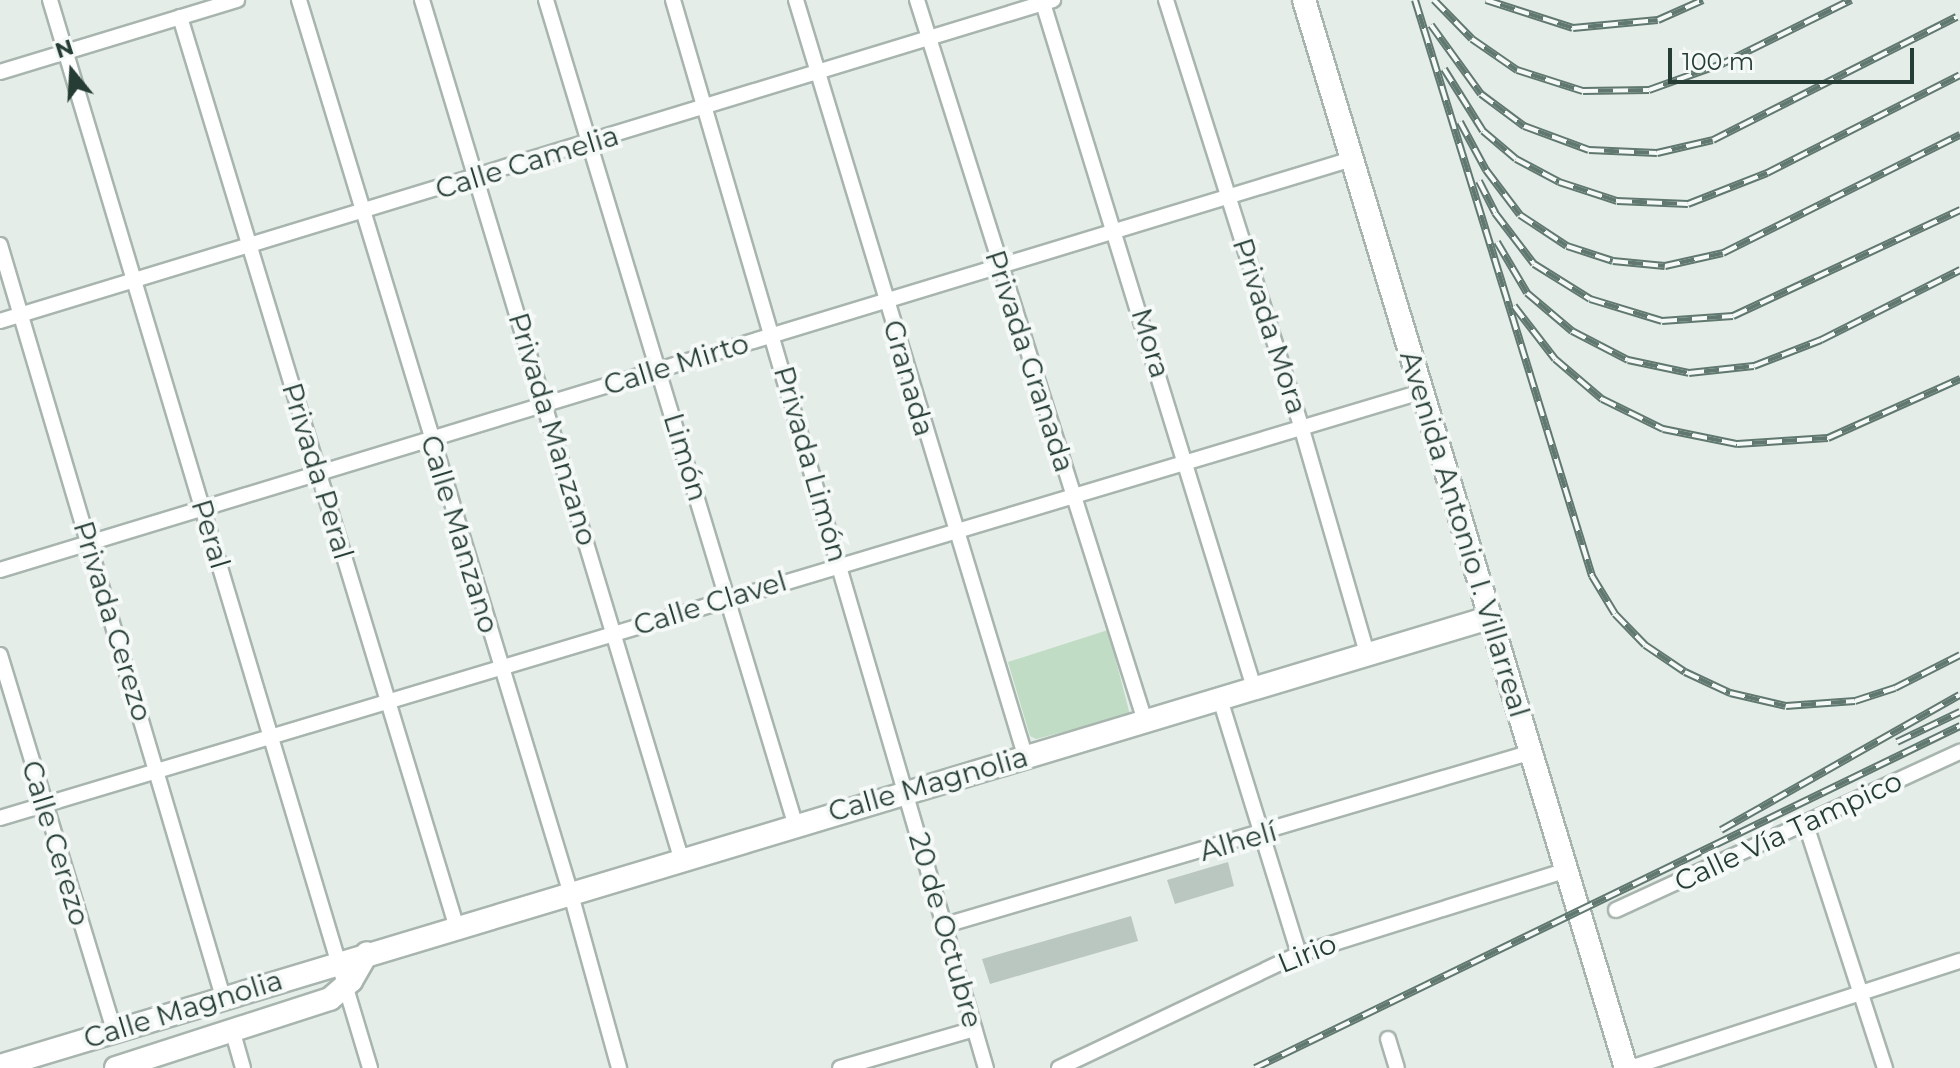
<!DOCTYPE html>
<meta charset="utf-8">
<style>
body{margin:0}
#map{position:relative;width:1960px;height:1068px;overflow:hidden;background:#e5ede8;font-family:Montserrat,sans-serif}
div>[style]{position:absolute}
.green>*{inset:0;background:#c0dcc4}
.building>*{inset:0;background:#bac7c1}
.roads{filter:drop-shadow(2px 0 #a8b5ae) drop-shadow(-2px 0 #a8b5ae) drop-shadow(0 2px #a8b5ae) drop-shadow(0 -2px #a8b5ae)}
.street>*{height:14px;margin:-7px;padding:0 7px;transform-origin:7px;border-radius:7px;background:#fff}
.secondary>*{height:22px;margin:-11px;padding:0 11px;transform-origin:11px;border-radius:11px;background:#fff}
.rail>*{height:8px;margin-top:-4px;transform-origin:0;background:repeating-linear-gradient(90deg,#f5f9f7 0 15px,#60786f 0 30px);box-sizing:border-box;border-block:2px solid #60786f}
span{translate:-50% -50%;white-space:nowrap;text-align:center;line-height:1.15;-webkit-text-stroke:8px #f5f9f7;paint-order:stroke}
.street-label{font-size:28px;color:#253d34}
.north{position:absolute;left:32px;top:32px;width:80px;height:80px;-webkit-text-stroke:6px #f5f9f7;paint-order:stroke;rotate:342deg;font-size:22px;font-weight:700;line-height:32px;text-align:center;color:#253d34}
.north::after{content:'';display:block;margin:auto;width:28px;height:36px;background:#253d34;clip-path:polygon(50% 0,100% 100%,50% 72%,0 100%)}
.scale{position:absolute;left:1668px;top:48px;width:246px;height:36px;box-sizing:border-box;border:4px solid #253d34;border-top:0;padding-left:10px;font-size:24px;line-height:28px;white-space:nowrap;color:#253d34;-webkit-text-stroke:6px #f5f9f7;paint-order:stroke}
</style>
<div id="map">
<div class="green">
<div style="clip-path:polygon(1108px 630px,1130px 715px,1036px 739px,1030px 736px,1008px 662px)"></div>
</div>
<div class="building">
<div style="clip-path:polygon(1228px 862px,1234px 886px,1175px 904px,1167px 880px)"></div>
<div style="clip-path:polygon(1131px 916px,1138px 941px,990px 984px,982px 959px)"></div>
</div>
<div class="roads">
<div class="street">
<div style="left:50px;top:0;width:1115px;rotate:73.32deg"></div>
<div style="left:299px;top:0;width:931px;rotate:73.08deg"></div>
<div style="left:570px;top:891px;width:184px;rotate:74.5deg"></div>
<div style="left:422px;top:0;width:896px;rotate:73.2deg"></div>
<div style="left:546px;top:0;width:860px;rotate:73.17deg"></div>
<div style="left:673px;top:0;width:1113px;rotate:73.67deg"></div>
<div style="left:796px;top:0;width:789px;rotate:73.13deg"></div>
<div style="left:917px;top:0;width:756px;rotate:72.45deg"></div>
<div style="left:1042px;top:0;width:720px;rotate:72.87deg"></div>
<div style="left:1166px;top:0;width:447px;rotate:72.4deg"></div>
<div style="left:1301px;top:426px;width:236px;rotate:73.8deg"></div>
<div style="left:180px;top:17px;width:949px;rotate:73.09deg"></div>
<div style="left:0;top:72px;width:248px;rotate:-16.9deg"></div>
<div style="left:0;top:245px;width:784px;rotate:73.48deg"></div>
<div style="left:0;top:321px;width:1101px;rotate:-16.95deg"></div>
<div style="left:0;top:570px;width:1413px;rotate:-16.91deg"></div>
<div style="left:0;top:655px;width:392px;rotate:73.1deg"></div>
<div style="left:1220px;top:699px;width:267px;rotate:72.8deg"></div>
<div style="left:0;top:818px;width:1483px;rotate:-16.69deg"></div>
<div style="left:1806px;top:825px;width:256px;rotate:72deg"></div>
<div style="left:1616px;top:910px;width:379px;rotate:-24.7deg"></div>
<div style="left:942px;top:926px;width:615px;rotate:-16.43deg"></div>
<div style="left:233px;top:1033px;width:36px;rotate:74deg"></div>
<div style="left:1388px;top:1039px;width:30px;rotate:73deg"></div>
<div style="left:840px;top:1068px;width:140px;rotate:-16.2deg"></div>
<div style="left:1059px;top:1068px;width:266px;rotate:-25.4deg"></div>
<div style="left:1299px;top:954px;width:281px;rotate:-17.4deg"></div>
<div style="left:1630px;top:1068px;width:347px;rotate:-18deg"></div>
</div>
<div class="secondary">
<div style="left:1304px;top:0;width:1115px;rotate:73.22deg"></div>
<div style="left:0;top:1066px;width:1555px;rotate:-16.75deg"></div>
<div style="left:116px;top:1068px;width:225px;rotate:-17.9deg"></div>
<div style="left:330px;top:999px;width:28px;rotate:-41deg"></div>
<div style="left:351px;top:981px;width:32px;rotate:-60deg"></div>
</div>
</div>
<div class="rail">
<div style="left:1415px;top:0;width:603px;rotate:72.92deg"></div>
<div style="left:1592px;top:576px;width:44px;rotate:58.8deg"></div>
<div style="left:1615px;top:614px;width:43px;rotate:45.9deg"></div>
<div style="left:1645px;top:645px;width:48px;rotate:34deg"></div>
<div style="left:1685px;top:672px;width:50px;rotate:25deg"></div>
<div style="left:1730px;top:693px;width:57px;rotate:13.1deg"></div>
<div style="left:1786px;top:706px;width:69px;rotate:-4.1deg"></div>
<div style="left:1855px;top:701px;width:42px;rotate:-18deg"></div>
<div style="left:1895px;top:688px;width:73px;rotate:-26.9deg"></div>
<div style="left:1434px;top:0;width:54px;rotate:45.7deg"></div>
<div style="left:1472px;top:39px;width:55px;rotate:34.6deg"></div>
<div style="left:1517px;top:70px;width:69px;rotate:17.7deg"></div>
<div style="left:1583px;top:91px;width:66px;rotate:-0.9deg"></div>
<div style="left:1649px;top:90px;width:80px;rotate:-19.8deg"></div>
<div style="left:1724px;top:63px;width:142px;rotate:-26.4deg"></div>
<div style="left:1486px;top:0;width:91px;rotate:17.8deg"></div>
<div style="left:1573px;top:28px;width:85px;rotate:-5.4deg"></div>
<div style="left:1658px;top:20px;width:49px;rotate:-24deg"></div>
<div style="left:1431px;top:25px;width:85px;rotate:54.1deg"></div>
<div style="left:1481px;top:94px;width:54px;rotate:36.7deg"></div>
<div style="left:1524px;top:126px;width:69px;rotate:20.3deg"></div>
<div style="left:1589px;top:150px;width:68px;rotate:2.5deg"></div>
<div style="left:1657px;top:153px;width:57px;rotate:-13.1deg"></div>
<div style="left:1713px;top:140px;width:273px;rotate:-26.8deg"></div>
<div style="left:1444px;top:69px;width:73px;rotate:57.8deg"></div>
<div style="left:1483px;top:131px;width:43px;rotate:40.3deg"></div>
<div style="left:1516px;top:159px;width:49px;rotate:28.1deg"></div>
<div style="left:1559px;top:182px;width:61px;rotate:18.1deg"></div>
<div style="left:1617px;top:201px;width:71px;rotate:2.4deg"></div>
<div style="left:1688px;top:204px;width:85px;rotate:-21.4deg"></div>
<div style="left:1767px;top:173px;width:216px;rotate:-26.9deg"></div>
<div style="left:1460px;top:122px;width:55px;rotate:61.6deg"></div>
<div style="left:1486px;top:170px;width:56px;rotate:52.9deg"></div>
<div style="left:1520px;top:215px;width:56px;rotate:33.4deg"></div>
<div style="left:1567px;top:246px;width:48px;rotate:18.1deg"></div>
<div style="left:1613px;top:261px;width:52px;rotate:5.5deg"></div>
<div style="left:1665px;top:266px;width:59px;rotate:-12.6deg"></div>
<div style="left:1723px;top:253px;width:265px;rotate:-26.5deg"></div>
<div style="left:1479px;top:181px;width:36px;rotate:63deg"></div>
<div style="left:1495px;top:213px;width:64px;rotate:52.6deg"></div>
<div style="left:1534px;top:264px;width:66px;rotate:32deg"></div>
<div style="left:1590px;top:299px;width:75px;rotate:17deg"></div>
<div style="left:1662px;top:321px;width:71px;rotate:-4deg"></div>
<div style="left:1733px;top:316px;width:251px;rotate:-25deg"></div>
<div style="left:1497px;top:242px;width:59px;rotate:59.5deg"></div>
<div style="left:1527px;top:293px;width:59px;rotate:40.2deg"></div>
<div style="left:1572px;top:331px;width:63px;rotate:27.4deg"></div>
<div style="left:1628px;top:360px;width:62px;rotate:12deg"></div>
<div style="left:1689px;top:373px;width:65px;rotate:-6.1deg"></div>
<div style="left:1754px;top:366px;width:72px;rotate:-21.2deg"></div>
<div style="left:1821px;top:340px;width:156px;rotate:-26.7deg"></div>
<div style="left:1514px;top:306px;width:67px;rotate:52.3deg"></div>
<div style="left:1555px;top:359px;width:62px;rotate:40.4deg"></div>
<div style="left:1602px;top:399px;width:68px;rotate:26.2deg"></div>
<div style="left:1663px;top:429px;width:76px;rotate:11.5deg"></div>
<div style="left:1737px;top:444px;width:91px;rotate:-3.8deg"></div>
<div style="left:1828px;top:438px;width:145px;rotate:-24.1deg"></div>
<div style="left:1897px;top:742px;width:70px;rotate:-25.5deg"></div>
<div style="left:1721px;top:830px;width:274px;rotate:-29.5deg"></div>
<div style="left:1255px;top:1068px;width:784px;rotate:-25.88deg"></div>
</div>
<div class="street-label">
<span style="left:527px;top:162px;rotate:-17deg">Calle Camelia</span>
<span style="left:1270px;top:326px;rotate:72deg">Privada Mora</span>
<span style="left:1151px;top:343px;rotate:73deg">Mora</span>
<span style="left:1030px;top:361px;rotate:72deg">Privada Granada</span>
<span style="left:676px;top:364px;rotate:-17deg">Calle Mirto</span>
<span style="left:909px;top:378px;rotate:74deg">Granada</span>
<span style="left:553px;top:429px;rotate:73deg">Privada Manzano</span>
<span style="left:686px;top:457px;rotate:73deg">Limón</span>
<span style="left:811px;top:464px;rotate:74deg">Privada Limón</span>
<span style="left:318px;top:471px;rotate:73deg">Privada Peral</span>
<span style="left:211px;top:534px;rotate:73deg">Peral</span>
<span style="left:460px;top:534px;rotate:73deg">Calle Manzano</span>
<span style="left:1465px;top:534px;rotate:73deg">Avenida Antonio I. Villarreal</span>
<span style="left:710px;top:603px;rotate:-17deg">Calle Clavel</span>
<span style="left:113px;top:621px;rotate:73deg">Privada Cerezo</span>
<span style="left:928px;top:784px;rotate:-16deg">Calle Magnolia</span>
<span style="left:1788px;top:831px;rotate:-25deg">Calle Vía Tampico</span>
<span style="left:1238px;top:841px;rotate:-16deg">Alhelí</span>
<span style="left:56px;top:843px;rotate:73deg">Calle Cerezo</span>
<span style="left:946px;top:930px;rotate:74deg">20 de Octubre</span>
<span style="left:1307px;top:953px;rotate:-22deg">Lirio</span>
<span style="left:183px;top:1009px;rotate:-17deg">Calle Magnolia</span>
</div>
<div class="north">N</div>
<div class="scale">100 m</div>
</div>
